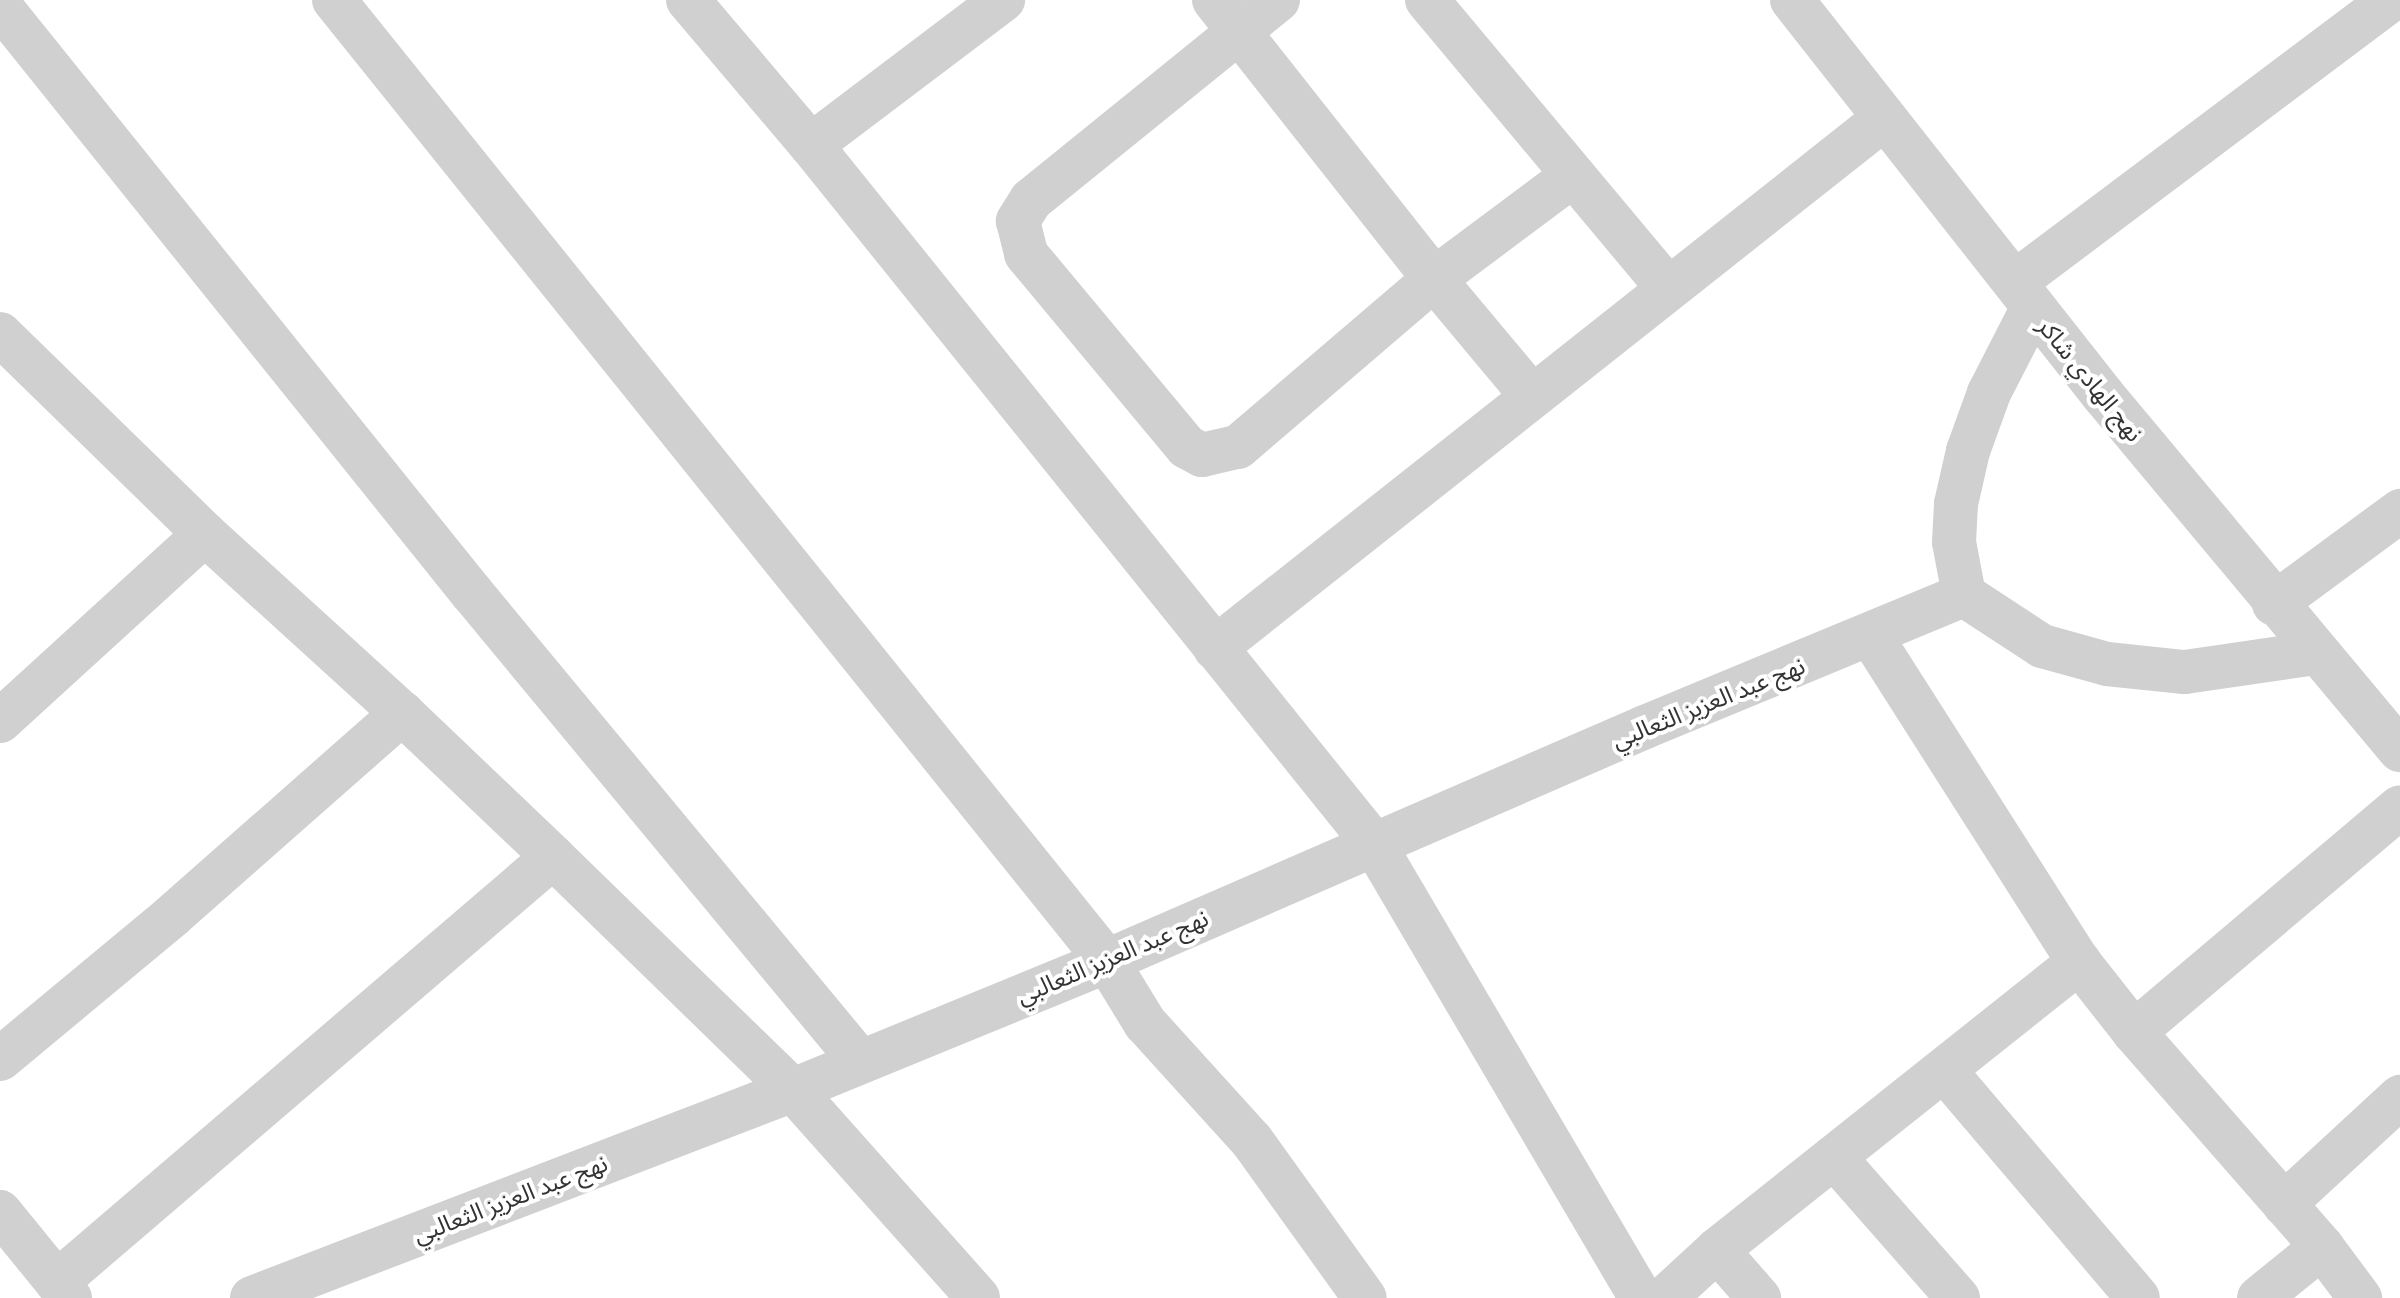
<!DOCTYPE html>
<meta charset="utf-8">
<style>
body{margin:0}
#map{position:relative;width:2400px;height:1298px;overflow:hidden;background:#fff;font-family:"Exo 2","Noto Sans Arabic",sans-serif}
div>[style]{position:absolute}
.minor>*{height:44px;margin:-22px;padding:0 22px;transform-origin:22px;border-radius:22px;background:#d0d0d0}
span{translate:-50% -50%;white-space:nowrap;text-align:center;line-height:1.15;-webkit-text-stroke:8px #fff;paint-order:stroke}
.street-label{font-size:24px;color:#333}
</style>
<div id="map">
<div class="minor">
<div style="left:334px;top:0;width:1233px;rotate:51.19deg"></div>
<div style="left:1107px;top:961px;width:73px;rotate:58.5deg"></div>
<div style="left:1145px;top:1023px;width:159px;rotate:47.8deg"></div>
<div style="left:1252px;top:1141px;width:193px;rotate:54.3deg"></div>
<div style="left:688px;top:0;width:190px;rotate:49.7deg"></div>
<div style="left:811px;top:145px;width:898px;rotate:51.15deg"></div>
<div style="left:1374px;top:844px;width:527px;rotate:59.54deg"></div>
<div style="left:1214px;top:0;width:355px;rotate:51.7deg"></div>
<div style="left:1434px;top:279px;width:153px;rotate:50.1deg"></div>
<div style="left:1278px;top:0;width:318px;rotate:141deg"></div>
<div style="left:1031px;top:200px;width:25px;rotate:122deg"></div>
<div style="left:1018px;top:221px;width:34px;rotate:76deg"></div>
<div style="left:1026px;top:254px;width:251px;rotate:50.2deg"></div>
<div style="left:1187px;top:447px;width:17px;rotate:28deg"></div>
<div style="left:1202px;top:455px;width:37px;rotate:-13deg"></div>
<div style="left:1238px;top:447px;width:258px;rotate:-40.6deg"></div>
<div style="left:1434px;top:279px;width:172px;rotate:-36.7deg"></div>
<div style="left:1427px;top:0;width:376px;rotate:50.1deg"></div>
<div style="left:1792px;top:0;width:503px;rotate:51.79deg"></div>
<div style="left:2103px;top:395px;width:463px;rotate:50.1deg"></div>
<div style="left:0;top:6px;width:753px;rotate:51.2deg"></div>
<div style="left:472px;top:593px;width:608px;rotate:50.34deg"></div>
<div style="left:811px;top:145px;width:241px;rotate:-37.1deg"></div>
<div style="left:2015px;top:282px;width:469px;rotate:-36.9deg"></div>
<div style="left:2033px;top:307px;width:97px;rotate:117.1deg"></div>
<div style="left:1989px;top:393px;width:62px;rotate:109.9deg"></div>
<div style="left:1968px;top:451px;width:54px;rotate:102.8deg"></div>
<div style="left:1956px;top:504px;width:38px;rotate:93deg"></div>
<div style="left:1954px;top:542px;width:54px;rotate:79.3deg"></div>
<div style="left:1964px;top:595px;width:93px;rotate:33.2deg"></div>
<div style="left:2042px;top:646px;width:67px;rotate:15.5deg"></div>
<div style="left:2107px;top:664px;width:78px;rotate:5.9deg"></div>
<div style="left:2185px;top:672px;width:132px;rotate:-8.3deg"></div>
<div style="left:0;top:334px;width:286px;rotate:44.3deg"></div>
<div style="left:205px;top:534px;width:266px;rotate:42.3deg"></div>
<div style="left:402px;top:713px;width:209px;rotate:43.6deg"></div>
<div style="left:553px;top:857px;width:334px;rotate:44.2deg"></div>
<div style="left:793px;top:1090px;width:278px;rotate:48.3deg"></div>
<div style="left:2274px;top:604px;width:157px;rotate:-36.4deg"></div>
<div style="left:1871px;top:636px;width:387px;rotate:57.5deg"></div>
<div style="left:2079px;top:962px;width:89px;rotate:51.8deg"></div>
<div style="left:2134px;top:1032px;width:286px;rotate:48.8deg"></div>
<div style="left:2322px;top:1247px;width:64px;rotate:53.3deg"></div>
<div style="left:1215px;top:648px;width:854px;rotate:-38.35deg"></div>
<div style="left:0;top:721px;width:277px;rotate:-42.4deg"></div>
<div style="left:2134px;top:1032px;width:348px;rotate:-40.2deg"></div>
<div style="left:0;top:1059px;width:224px;rotate:-39.7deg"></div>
<div style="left:172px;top:916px;width:307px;rotate:-41.4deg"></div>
<div style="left:1944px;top:1070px;width:299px;rotate:49.6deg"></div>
<div style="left:1834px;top:1157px;width:188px;rotate:48.7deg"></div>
<div style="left:2284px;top:1204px;width:158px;rotate:-42.7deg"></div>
<div style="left:0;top:1212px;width:111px;rotate:50.9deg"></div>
<div style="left:1717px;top:1250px;width:64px;rotate:48.8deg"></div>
<div style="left:57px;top:1282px;width:653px;rotate:-40.59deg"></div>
<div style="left:252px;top:1298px;width:580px;rotate:-21.03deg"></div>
<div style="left:793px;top:1090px;width:339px;rotate:-22.3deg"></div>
<div style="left:1107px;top:961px;width:587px;rotate:-23.51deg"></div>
<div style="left:1645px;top:727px;width:345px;rotate:-22.5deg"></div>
<div style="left:1665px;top:1298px;width:71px;rotate:-42.7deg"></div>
<div style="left:1717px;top:1250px;width:463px;rotate:-38.5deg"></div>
<div style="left:2259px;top:1298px;width:81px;rotate:-39deg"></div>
</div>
<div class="street-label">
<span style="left:2091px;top:379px;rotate:51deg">نهج الهادي شاكر</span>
<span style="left:1708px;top:702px;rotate:-22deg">نهج عبد العزيز الثعالبي</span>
<span style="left:1112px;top:956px;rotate:-23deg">نهج عبد العزيز الثعالبي</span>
<span style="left:510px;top:1198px;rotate:-21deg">نهج عبد العزيز الثعالبي</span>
</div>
</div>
